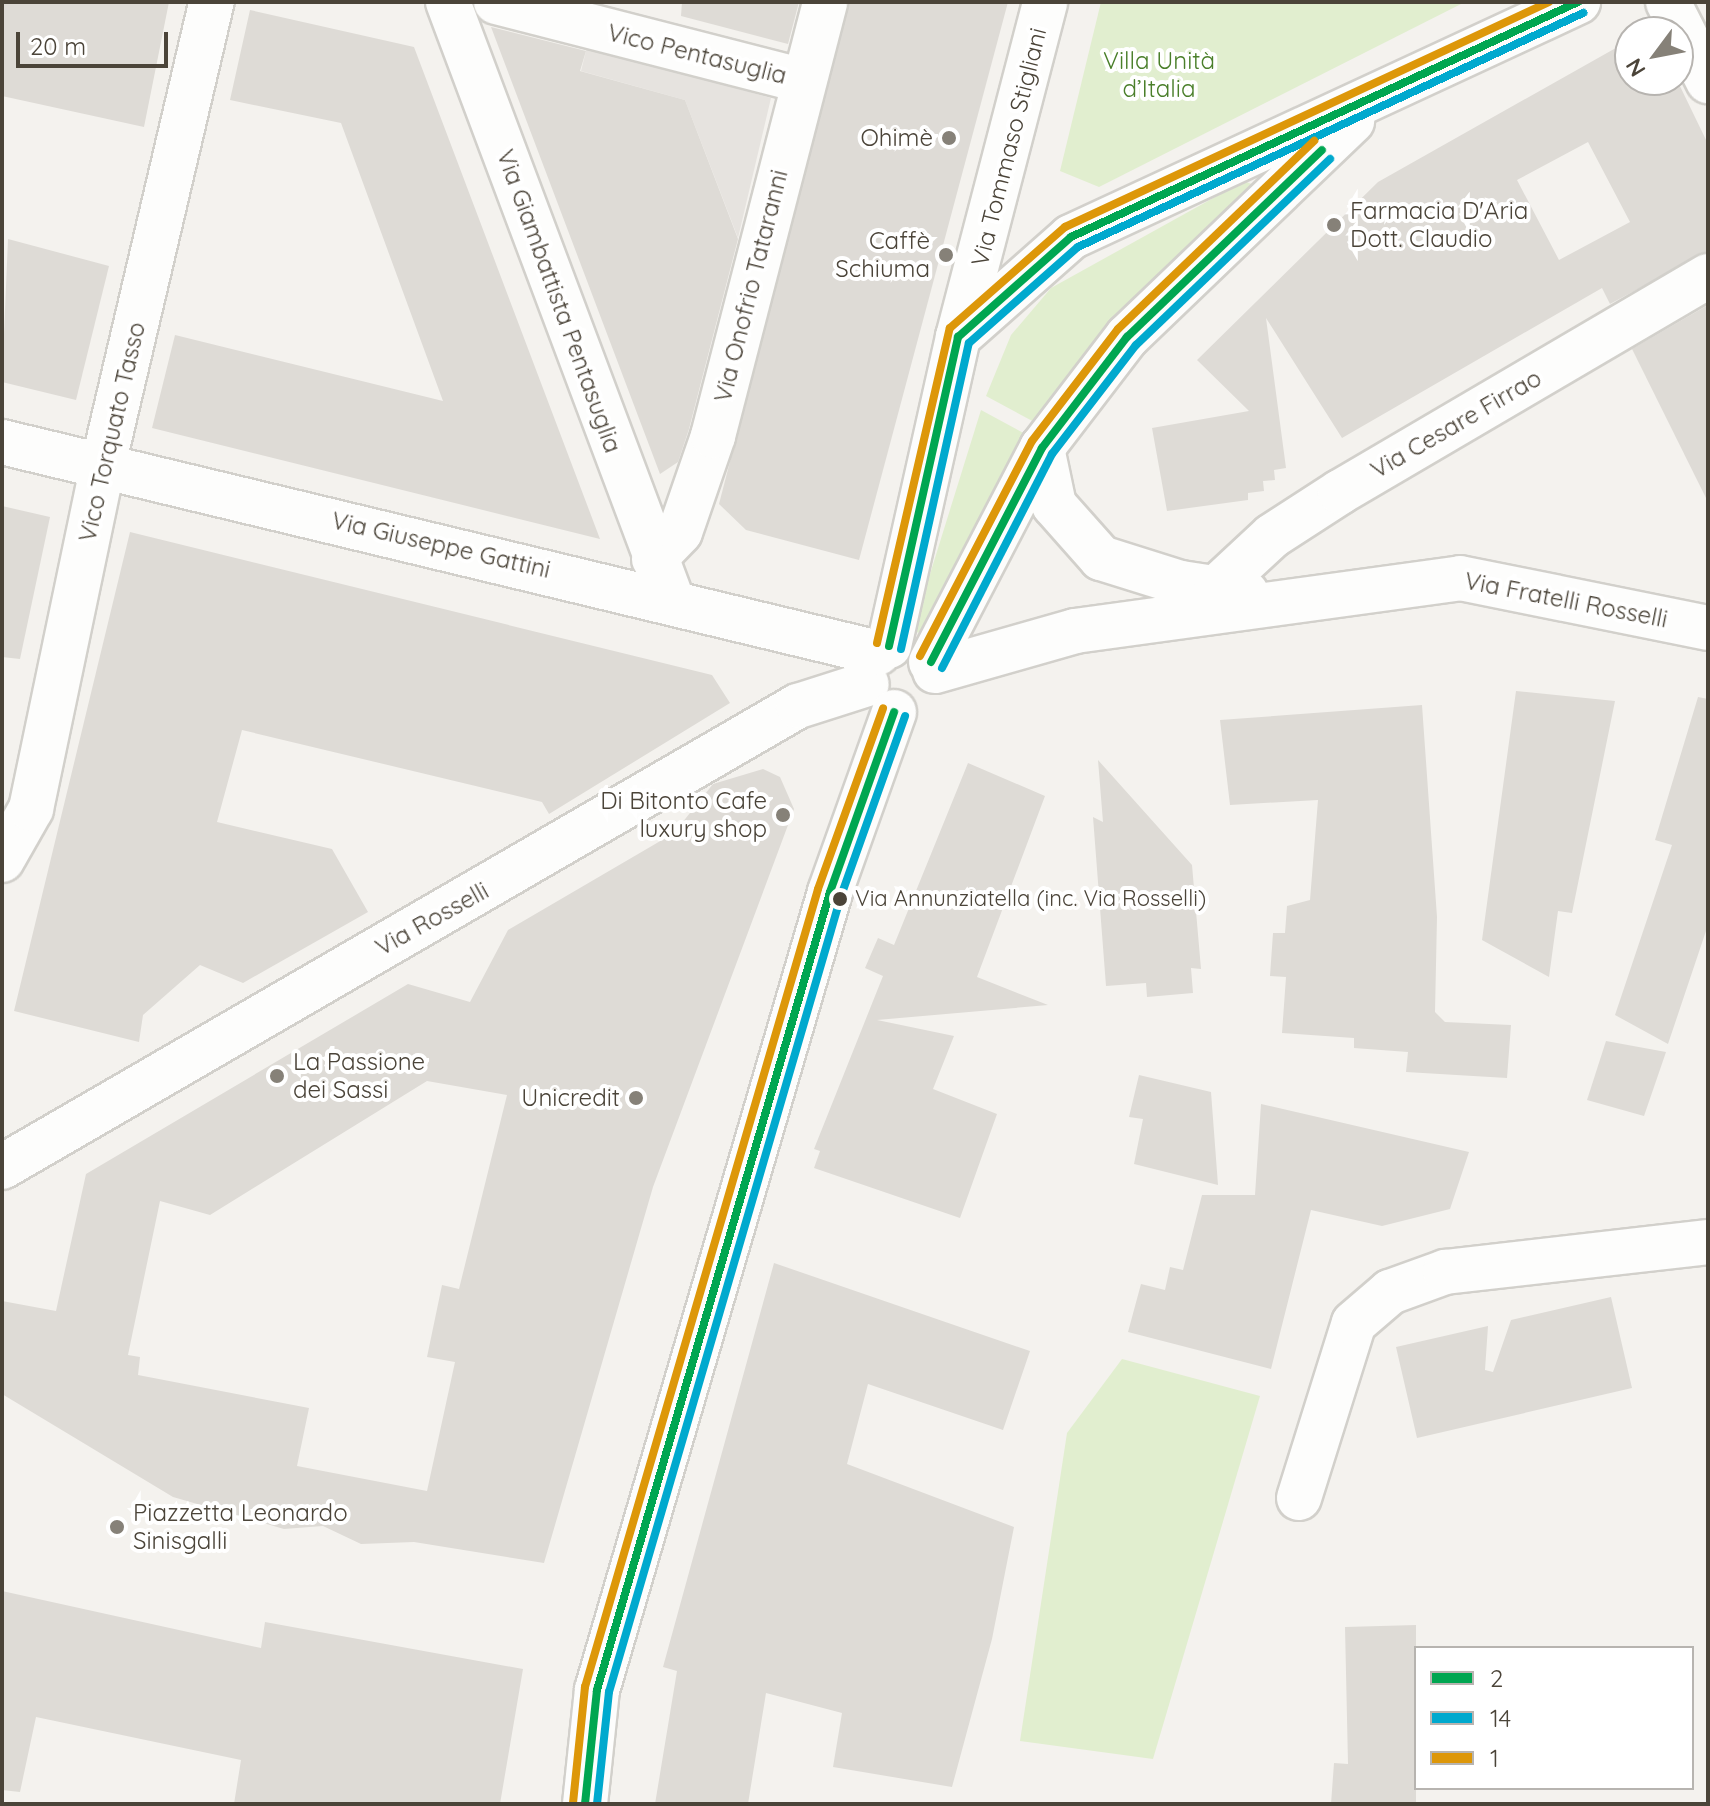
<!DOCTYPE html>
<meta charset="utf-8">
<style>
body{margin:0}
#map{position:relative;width:1710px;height:1806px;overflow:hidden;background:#f4f2ee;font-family:Quicksand,sans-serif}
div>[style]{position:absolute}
.green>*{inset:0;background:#e1eecf}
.parking>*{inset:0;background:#e6e3df}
.building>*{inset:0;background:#dedbd6}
.roads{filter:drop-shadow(2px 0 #d2d0cb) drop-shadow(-2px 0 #d2d0cb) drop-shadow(0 2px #d2d0cb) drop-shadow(0 -2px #d2d0cb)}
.minor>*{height:44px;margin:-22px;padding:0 22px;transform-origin:22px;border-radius:22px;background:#fdfdfc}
.tertiary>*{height:44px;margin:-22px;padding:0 22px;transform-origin:22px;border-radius:22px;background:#fdfdfc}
.bus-1>*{height:8px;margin:-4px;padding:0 4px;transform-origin:4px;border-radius:4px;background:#00a651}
.bus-2>*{height:8px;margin:-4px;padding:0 4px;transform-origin:4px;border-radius:4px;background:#00a9ce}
.bus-3>*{height:8px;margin:-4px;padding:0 4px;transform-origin:4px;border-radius:4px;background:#dd9709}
.dots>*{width:22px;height:22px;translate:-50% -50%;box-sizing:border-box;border:4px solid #fff;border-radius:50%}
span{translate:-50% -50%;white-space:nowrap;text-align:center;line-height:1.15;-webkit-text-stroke:8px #fff;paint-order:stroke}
.bus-label{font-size:22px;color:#4b4439}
.left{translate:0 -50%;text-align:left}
.street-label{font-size:24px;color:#4b4439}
.park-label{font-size:24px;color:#4a7f2a}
.poi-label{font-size:24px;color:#4b4439}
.right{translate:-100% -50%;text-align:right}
.frame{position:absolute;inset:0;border:4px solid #4b4439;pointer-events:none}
.legend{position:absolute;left:1414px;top:1646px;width:280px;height:144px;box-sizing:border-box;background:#fff;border:2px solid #b7b4b0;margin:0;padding:10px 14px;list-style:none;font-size:24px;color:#4b4439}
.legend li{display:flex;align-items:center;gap:16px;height:40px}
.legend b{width:40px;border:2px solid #b7b4b0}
.north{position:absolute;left:1614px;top:16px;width:80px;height:80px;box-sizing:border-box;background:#fff;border:2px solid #b7b4b0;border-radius:50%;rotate:238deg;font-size:22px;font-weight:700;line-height:32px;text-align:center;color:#4b4439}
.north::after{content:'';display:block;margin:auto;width:28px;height:36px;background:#868178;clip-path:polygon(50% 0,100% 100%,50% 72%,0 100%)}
.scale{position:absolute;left:16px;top:32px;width:152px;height:36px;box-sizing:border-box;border:4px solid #4b4439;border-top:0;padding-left:10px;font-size:24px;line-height:28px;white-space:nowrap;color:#4b4439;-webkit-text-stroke:6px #fff;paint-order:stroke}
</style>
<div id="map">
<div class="green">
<div style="clip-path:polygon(1101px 2px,1465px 2px,1099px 187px,1060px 171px)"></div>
<div style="clip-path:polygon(1244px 181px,1254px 185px,1038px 424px,986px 396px,1011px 335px,1051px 288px)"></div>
<div style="clip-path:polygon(981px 410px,1029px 436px,924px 633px,912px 632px)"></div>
<div style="clip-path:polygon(1122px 1359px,1260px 1396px,1153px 1759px,1020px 1741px,1067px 1433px)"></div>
</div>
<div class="parking">
<div style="clip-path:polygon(587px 47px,771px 98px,738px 238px,685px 100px,581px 71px)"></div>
</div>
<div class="building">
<div style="clip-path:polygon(2px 2px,169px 2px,144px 127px,2px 96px)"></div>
<div style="clip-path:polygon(682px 2px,799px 2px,788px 44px,681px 16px)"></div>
<div style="clip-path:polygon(849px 2px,1008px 2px,859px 560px,746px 530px,719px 504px)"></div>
<div style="clip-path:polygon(250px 10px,414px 47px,600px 539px,152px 428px,175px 335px,443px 401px,341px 123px,230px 100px)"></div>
<div style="clip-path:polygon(491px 27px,586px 51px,580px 71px,685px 100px,738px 239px,689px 429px,678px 462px,660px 474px)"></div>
<div style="clip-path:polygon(evenodd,1630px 40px,1630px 80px,1677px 80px,1708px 144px,1708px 251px,1610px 304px,1602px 288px,1342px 438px,1266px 318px,1286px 468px,1274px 470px,1275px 480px,1263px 481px,1264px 491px,1248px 493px,1248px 500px,1167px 511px,1152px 428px,1249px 411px,1197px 360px,1378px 182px,1630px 40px,1588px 142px,1630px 222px,1559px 260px,1517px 180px,1588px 142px)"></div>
<div style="clip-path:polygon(8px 239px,109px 266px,76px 400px,2px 382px)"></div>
<div style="clip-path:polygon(1708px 305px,1708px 502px,1632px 349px)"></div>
<div style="clip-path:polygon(2px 506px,50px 517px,20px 659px,2px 657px)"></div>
<div style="clip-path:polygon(130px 532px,712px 675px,730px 703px,549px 814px,542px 802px,242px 730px,217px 822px,332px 849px,368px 912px,243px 983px,200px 965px,143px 1015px,139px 1042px,14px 1011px)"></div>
<div style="clip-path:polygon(1516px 691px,1615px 701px,1572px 913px,1558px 911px,1549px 977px,1482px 940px)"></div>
<div style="clip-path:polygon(1698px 697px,1708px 699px,1708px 925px,1668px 1044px,1615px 1015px,1672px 845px,1655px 840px)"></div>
<div style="clip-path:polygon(1422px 705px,1437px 917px,1435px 1012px,1445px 1022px,1511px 1025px,1507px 1078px,1406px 1072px,1408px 1052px,1354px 1048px,1354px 1038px,1282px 1033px,1286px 977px,1270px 976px,1273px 933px,1285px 933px,1287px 906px,1310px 900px,1318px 800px,1230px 805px,1220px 720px)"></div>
<div style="clip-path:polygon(1098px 760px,1192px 865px,1201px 969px,1191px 968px,1193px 993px,1147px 997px,1146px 983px,1106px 986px,1093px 817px,1103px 822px)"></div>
<div style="clip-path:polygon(968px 763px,1045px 796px,977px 977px,1048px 1005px,877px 1020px,954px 1036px,933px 1089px,997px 1114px,960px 1218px,814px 1168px,820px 1151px,814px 1149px,883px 976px,865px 968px,878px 938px,894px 945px)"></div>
<div style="clip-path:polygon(evenodd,763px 769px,780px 777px,794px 809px,653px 1187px,544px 1563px,414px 1542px,361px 1544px,323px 1526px,284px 1529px,173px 1497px,2px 1394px,2px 1301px,56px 1311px,86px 1174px,408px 984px,470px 1002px,508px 930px,674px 833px,713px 784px,763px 769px,427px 1081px,507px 1095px,459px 1289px,442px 1285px,427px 1357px,455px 1362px,427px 1491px,297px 1466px,309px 1408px,138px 1375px,140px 1357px,128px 1355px,160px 1201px,210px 1215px,427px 1081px)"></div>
<div style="clip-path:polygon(1606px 1041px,1666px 1052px,1644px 1116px,1587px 1100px)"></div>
<div style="clip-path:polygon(1139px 1075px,1211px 1092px,1218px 1185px,1134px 1164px,1143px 1119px,1129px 1117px)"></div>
<div style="clip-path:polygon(1261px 1104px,1469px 1152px,1450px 1209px,1382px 1226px,1311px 1210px,1271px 1369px,1128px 1332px,1141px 1284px,1165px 1290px,1170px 1267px,1183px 1270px,1202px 1195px,1255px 1195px)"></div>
<div style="clip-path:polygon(774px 1263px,1030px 1351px,1003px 1430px,868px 1384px,847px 1464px,1014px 1527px,992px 1639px,952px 1787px,833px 1767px,842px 1713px,766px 1693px,748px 1804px,655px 1804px,677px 1671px,663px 1667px)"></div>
<div style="clip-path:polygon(1611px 1297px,1632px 1388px,1417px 1438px,1396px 1347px,1488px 1326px,1485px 1370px,1493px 1372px,1511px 1320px)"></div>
<div style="clip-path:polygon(2px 1591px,261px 1648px,265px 1622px,523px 1669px,500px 1804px,234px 1804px,241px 1760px,36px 1717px,20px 1792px,2px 1790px)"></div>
<div style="clip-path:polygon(1416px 1625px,1416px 1804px,1331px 1804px,1334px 1763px,1348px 1764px,1345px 1627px)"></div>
</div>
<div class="roads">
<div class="minor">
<div style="left:448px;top:2px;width:639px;rotate:69.46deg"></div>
<div style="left:496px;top:2px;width:318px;rotate:14.4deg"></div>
<div style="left:1668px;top:2px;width:89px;rotate:63.1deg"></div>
<div style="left:958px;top:337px;width:346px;rotate:-75.4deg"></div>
<div style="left:1042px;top:448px;width:58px;rotate:78.1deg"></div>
<div style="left:1054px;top:505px;width:71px;rotate:48.4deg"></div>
<div style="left:1101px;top:558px;width:84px;rotate:17.4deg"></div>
<div style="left:1181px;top:583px;width:66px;rotate:8.7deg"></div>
<div style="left:654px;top:559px;width:37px;rotate:-46deg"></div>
<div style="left:680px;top:532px;width:102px;rotate:-71deg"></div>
<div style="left:713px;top:436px;width:448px;rotate:-75.5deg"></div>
<div style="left:1216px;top:588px;width:76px;rotate:-42.9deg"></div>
<div style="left:1272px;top:536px;width:81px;rotate:-32.9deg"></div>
<div style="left:1340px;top:492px;width:427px;rotate:-30.4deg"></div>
<div style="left:2px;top:860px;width:59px;rotate:-60.4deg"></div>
<div style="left:31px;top:809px;width:351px;rotate:-78.2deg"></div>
<div style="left:103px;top:465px;width:476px;rotate:-76.8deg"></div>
<div style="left:2px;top:1167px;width:920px;rotate:-30.08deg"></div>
<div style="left:798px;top:706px;width:72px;rotate:-17.7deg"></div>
<div style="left:1299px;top:1498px;width:183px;rotate:-72.6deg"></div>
<div style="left:1354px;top:1323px;width:48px;rotate:-40.7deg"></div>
<div style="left:1390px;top:1292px;width:59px;rotate:-20deg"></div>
<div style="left:1445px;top:1272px;width:265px;rotate:-6.5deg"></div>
</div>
<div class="tertiary">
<div style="left:2px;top:442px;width:901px;rotate:13.54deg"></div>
<div style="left:889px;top:646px;width:317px;rotate:-77.4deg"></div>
<div style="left:958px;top:337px;width:151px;rotate:-41.5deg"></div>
<div style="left:1071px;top:237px;width:559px;rotate:-24.87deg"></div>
<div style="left:931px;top:662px;width:241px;rotate:-62.6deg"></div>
<div style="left:1042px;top:448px;width:140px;rotate:-52.6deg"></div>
<div style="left:1127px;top:337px;width:312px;rotate:-43.8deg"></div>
<div style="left:935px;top:671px;width:146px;rotate:-15.9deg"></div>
<div style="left:1075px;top:631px;width:389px;rotate:-7.8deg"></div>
<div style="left:1460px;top:578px;width:253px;rotate:11.4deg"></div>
<div style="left:585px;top:1804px;width:115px;rotate:-84deg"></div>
<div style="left:597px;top:1690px;width:831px;rotate:-73.72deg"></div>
<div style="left:830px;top:892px;width:191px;rotate:-70.4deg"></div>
</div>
</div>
<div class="bus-1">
<div style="left:889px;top:646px;width:317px;rotate:-77.4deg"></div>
<div style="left:958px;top:337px;width:151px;rotate:-41.5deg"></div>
<div style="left:1071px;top:237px;width:559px;rotate:-24.87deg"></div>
<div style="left:931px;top:662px;width:241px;rotate:-62.6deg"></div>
<div style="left:1042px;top:448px;width:140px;rotate:-52.6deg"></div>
<div style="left:1127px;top:337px;width:270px;rotate:-43.8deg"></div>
<div style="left:585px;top:1804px;width:115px;rotate:-84deg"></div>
<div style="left:597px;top:1690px;width:831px;rotate:-73.72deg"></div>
<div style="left:830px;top:892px;width:191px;rotate:-70.4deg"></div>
</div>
<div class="bus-2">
<div style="left:901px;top:649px;width:313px;rotate:-77.5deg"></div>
<div style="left:969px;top:343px;width:145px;rotate:-41.4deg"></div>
<div style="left:1078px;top:247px;width:557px;rotate:-24.86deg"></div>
<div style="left:942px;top:668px;width:241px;rotate:-62.8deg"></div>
<div style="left:1052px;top:454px;width:138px;rotate:-52.4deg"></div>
<div style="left:1136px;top:345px;width:269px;rotate:-43.8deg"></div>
<div style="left:597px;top:1804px;width:113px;rotate:-83.9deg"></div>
<div style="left:609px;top:1692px;width:829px;rotate:-73.75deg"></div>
<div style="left:841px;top:896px;width:191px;rotate:-70.4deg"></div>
</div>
<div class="bus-3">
<div style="left:877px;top:643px;width:323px;rotate:-77deg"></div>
<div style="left:950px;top:328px;width:153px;rotate:-41.3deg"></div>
<div style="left:1065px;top:227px;width:534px;rotate:-24.93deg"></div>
<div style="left:920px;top:656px;width:242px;rotate:-62.5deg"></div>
<div style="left:1032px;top:441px;width:141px;rotate:-52.5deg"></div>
<div style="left:1118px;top:329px;width:272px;rotate:-43.8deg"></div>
<div style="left:573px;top:1803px;width:117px;rotate:-84.1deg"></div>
<div style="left:585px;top:1687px;width:831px;rotate:-73.72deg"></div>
<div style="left:818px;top:889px;width:192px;rotate:-70.2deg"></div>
</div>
<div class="dots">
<div style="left:949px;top:138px;background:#868178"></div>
<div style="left:1334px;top:225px;background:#868178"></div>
<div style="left:946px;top:255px;background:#868178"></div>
<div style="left:783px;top:815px;background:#868178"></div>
<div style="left:840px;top:899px;background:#4b4439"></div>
<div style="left:277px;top:1076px;background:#868178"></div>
<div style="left:636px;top:1098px;background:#868178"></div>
<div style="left:117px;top:1527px;background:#868178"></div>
</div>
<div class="bus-label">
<span class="left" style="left:855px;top:899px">Via Annunziatella (inc. Via Rosselli)</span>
</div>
<div class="street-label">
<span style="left:697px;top:54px;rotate:14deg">Vico Pentasuglia</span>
<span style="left:1009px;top:147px;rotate:-76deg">Via Tommaso Stigliani</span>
<span style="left:751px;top:286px;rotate:-76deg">Via Onofrio Tataranni</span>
<span style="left:559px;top:301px;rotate:70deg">Via Giambattista Pentasuglia</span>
<span style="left:1456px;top:424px;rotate:-30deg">Via Cesare Firrao</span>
<span style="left:112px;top:432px;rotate:-77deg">Vico Torquato Tasso</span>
<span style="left:441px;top:545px;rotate:13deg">Via Giuseppe Gattini</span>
<span style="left:1566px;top:600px;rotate:11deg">Via Fratelli Rosselli</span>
<span style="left:432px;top:919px;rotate:-29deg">Via Rosselli</span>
</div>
<div class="park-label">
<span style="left:1159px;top:75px">Villa Unità<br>d’Italia</span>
</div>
<div class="poi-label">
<span class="right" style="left:933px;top:138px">Ohimè</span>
<span class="left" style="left:1350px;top:225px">Farmacia D'Aria<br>Dott. Claudio</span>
<span class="right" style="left:930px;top:255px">Caffè<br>Schiuma</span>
<span class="right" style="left:767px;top:815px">Di Bitonto Cafe<br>luxury shop</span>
<span class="left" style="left:293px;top:1076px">La Passione<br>dei Sassi</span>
<span class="right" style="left:620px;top:1098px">Unicredit</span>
<span class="left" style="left:133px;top:1527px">Piazzetta Leonardo<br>Sinisgalli</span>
</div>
<div class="frame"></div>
<ul class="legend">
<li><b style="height:10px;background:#00a651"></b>2</li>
<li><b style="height:10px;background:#00a9ce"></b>14</li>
<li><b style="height:10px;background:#dd9709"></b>1</li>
</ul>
<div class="north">N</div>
<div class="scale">20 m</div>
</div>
